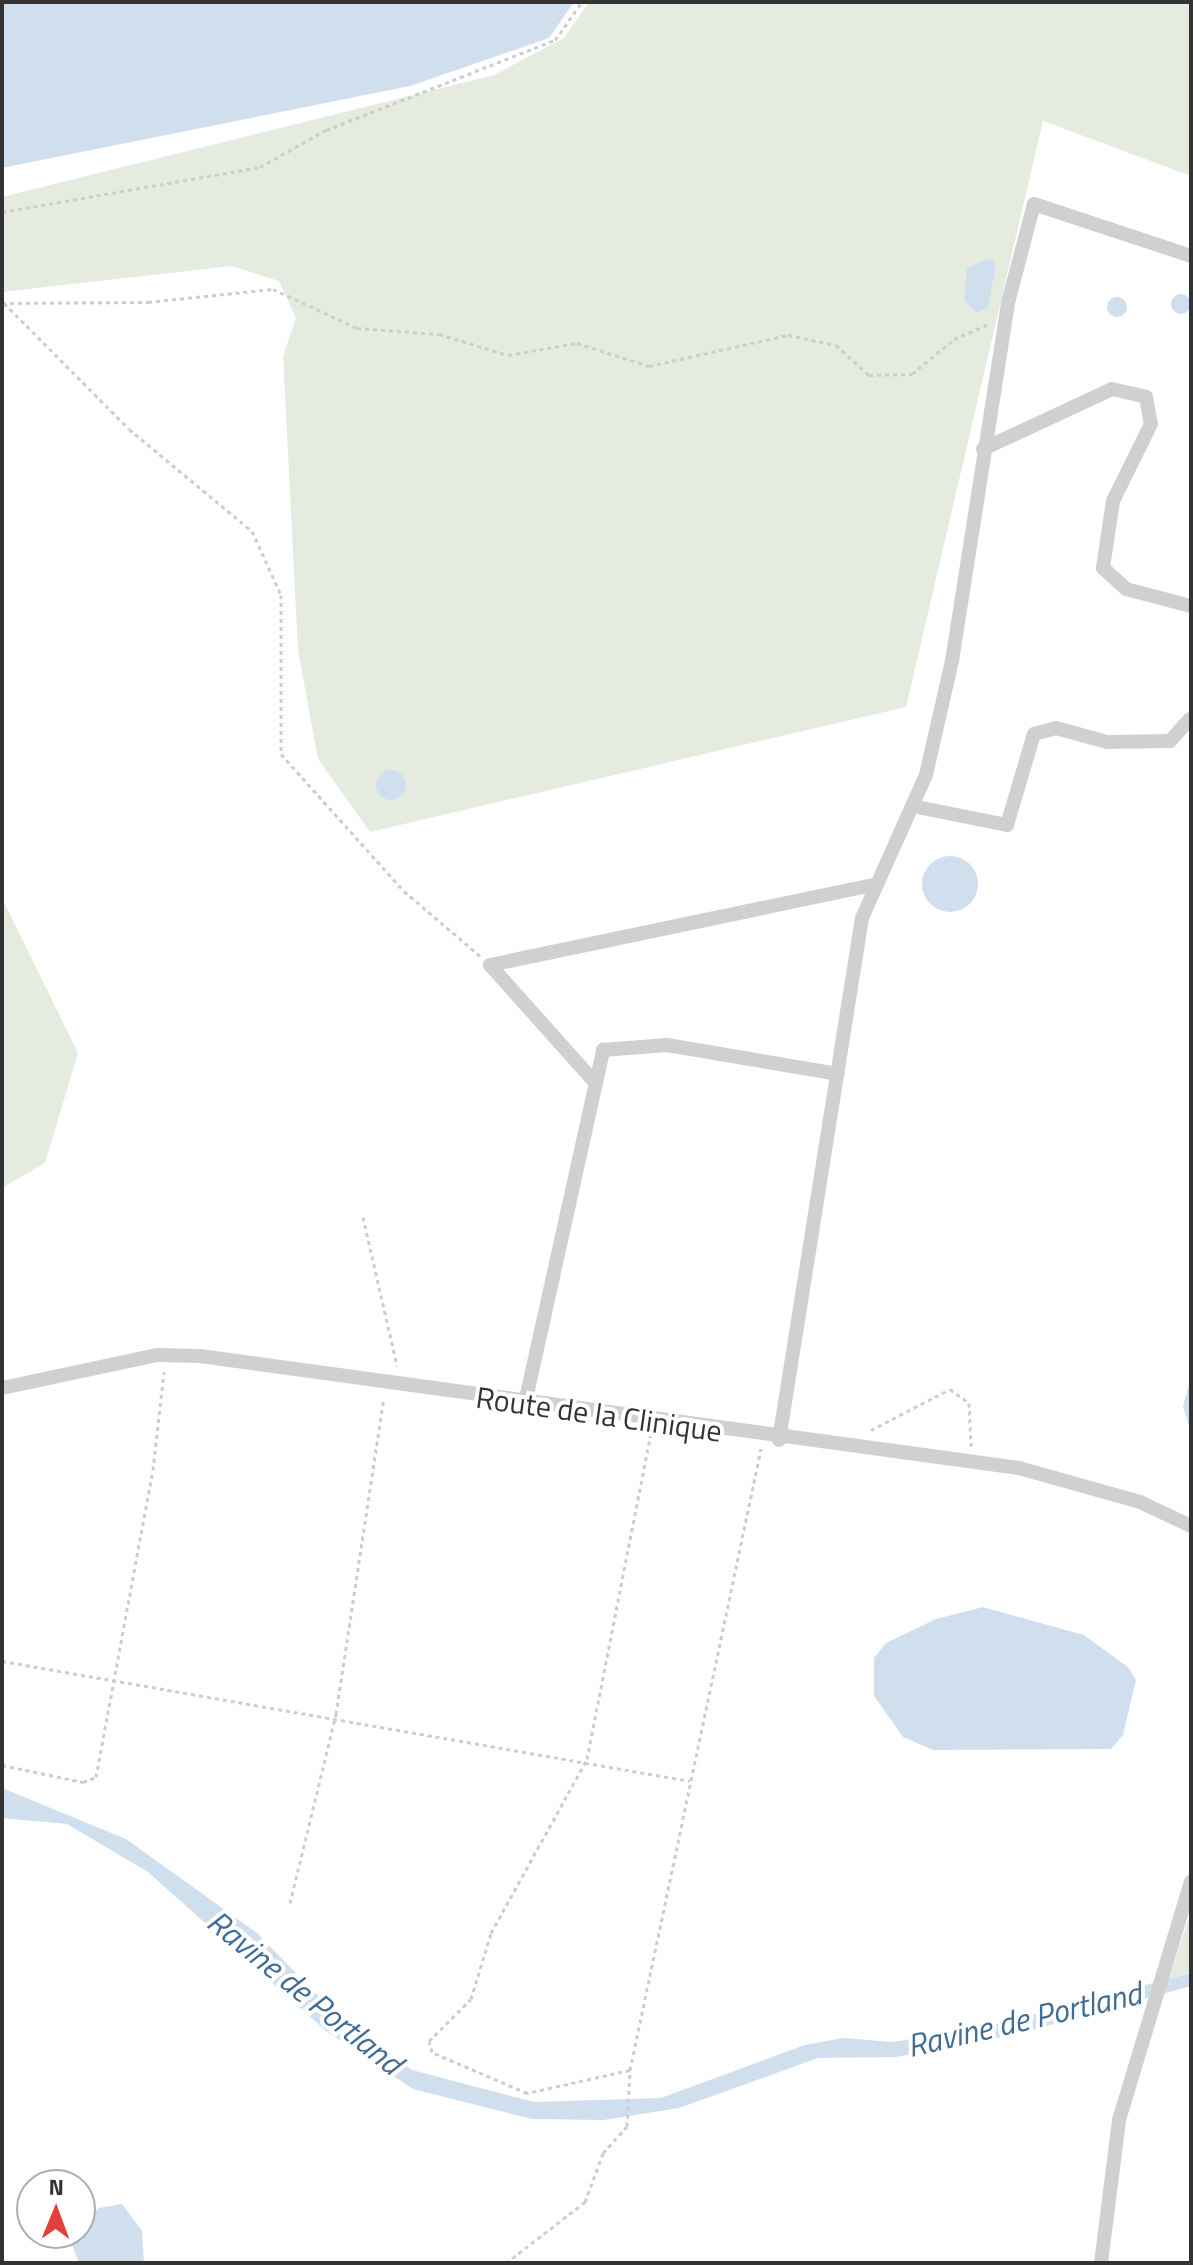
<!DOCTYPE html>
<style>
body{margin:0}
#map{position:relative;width:1193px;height:2265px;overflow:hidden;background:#fff;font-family:"Titillium Web",sans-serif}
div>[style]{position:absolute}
.green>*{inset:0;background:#e5ecdf}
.water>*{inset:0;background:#d0dfed}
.round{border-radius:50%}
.path>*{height:3px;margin-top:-1.5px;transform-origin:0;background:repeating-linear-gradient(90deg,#cdcdcd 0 4px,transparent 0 8px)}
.minor>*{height:14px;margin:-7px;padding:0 7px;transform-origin:7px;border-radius:7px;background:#d0d0d0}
span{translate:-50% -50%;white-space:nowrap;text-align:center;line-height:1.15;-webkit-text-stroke:8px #fff;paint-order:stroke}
.street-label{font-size:30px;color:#333}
.water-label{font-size:32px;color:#416d95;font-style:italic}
.frame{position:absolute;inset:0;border:4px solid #333;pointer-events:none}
.north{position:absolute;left:16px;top:2169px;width:80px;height:80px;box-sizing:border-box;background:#fff;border:2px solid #adadad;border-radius:50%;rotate:1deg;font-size:22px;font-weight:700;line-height:32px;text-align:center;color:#333}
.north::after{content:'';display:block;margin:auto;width:28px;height:36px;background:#e23f3d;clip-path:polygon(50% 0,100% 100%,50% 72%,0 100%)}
</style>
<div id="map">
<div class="green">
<div style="clip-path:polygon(589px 2px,1191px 2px,1191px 176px,1043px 121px,906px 707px,370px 832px,318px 759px,298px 650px,283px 356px,296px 318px,279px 281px,232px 266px,2px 292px,2px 197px,494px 75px,564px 38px)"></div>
<div style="clip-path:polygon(2px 898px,78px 1053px,45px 1163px,2px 1188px)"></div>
<div style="clip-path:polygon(1191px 1911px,1191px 1972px,1169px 1979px)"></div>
</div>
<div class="water">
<div style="clip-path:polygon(2px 2px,574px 2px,549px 38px,410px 86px,2px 168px)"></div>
<div style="clip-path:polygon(990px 258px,996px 265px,988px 308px,976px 313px,964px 300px,967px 268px)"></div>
<div class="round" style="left:1171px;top:294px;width:20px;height:20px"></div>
<div class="round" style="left:1107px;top:297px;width:20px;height:20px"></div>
<div class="round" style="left:376px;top:770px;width:30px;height:30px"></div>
<div class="round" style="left:922px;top:856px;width:56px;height:56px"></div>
<div style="clip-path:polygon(1191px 1378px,1191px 1433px,1183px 1406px)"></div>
<div style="clip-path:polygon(983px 1607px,1084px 1635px,1129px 1668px,1136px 1680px,1123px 1735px,1111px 1749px,933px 1750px,903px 1737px,874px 1696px,874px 1658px,886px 1643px,936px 1619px)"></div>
<div style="clip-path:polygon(2px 1788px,126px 1839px,257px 1933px,351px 2030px,412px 2070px,534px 2102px,661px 2098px,805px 2045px,843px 2038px,893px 2042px,993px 2025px,1191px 1973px,1191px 1986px,1017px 2034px,896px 2057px,818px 2058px,679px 2108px,604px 2120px,532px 2119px,413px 2089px,326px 2031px,148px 1872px,67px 1824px,2px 1818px)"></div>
<div style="clip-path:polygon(122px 2204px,142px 2231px,144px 2263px,79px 2263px,72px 2245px,81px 2224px,99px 2208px)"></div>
</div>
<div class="path">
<div style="left:2px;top:212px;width:262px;rotate:-9.9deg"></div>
<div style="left:260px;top:167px;width:76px;rotate:-29.3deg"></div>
<div style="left:326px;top:130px;width:246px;rotate:-21.5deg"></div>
<div style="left:555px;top:40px;width:47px;rotate:-54.6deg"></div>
<div style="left:2px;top:303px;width:146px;rotate:-0.4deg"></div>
<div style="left:148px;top:302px;width:126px;rotate:-5.9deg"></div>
<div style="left:273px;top:289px;width:93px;rotate:24.9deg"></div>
<div style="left:357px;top:328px;width:82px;rotate:4.2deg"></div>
<div style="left:439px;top:334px;width:72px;rotate:16.9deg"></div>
<div style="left:508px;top:355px;width:70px;rotate:-9.9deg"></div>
<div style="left:577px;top:343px;width:76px;rotate:17.7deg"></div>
<div style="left:649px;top:366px;width:142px;rotate:-12.6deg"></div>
<div style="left:788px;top:335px;width:49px;rotate:11.8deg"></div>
<div style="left:836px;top:345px;width:45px;rotate:42.3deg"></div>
<div style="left:869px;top:375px;width:43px;rotate:-1.3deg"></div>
<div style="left:912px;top:374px;width:55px;rotate:-39.8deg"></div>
<div style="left:954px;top:339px;width:38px;rotate:-23deg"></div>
<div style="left:4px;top:303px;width:177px;rotate:45.2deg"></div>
<div style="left:129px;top:429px;width:160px;rotate:39.7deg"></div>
<div style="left:252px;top:531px;width:70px;rotate:65.6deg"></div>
<div style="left:281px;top:595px;width:159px;rotate:90deg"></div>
<div style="left:281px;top:754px;width:184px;rotate:48.1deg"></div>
<div style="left:404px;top:891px;width:100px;rotate:40.5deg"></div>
<div style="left:363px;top:1217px;width:153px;rotate:77.1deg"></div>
<div style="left:871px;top:1430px;width:89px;rotate:-27.4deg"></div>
<div style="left:950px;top:1389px;width:24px;rotate:36deg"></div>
<div style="left:969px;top:1403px;width:43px;rotate:87.3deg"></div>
<div style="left:2px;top:1661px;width:698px;rotate:9.89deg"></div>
<div style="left:2px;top:1765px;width:83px;rotate:11.9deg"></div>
<div style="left:83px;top:1782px;width:14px;rotate:-21deg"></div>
<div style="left:96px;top:1777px;width:312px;rotate:-79.5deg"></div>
<div style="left:153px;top:1470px;width:99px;rotate:-83.6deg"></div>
<div style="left:290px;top:1903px;width:195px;rotate:-76.3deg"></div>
<div style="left:336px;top:1714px;width:320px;rotate:-81.4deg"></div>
<div style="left:630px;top:2070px;width:106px;rotate:167.4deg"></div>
<div style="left:527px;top:2093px;width:103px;rotate:-156.7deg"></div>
<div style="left:432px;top:2052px;width:11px;rotate:-105deg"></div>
<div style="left:429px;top:2041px;width:59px;rotate:-45deg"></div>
<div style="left:471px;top:1999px;width:69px;rotate:-73.1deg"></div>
<div style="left:491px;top:1933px;width:199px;rotate:-61.1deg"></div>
<div style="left:587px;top:1759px;width:331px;rotate:-78.9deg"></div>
<div style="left:506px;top:2263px;width:100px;rotate:-37.7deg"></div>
<div style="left:585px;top:2202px;width:52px;rotate:-69.8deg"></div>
<div style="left:603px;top:2153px;width:36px;rotate:-48deg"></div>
<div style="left:627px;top:2126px;width:56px;rotate:-86.9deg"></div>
<div style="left:630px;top:2070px;width:635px;rotate:-78.09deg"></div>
</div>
<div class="minor">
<div style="left:983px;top:449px;width:142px;rotate:-24.9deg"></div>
<div style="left:1112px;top:389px;width:35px;rotate:13deg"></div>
<div style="left:1146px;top:397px;width:27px;rotate:80deg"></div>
<div style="left:1151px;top:424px;width:86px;rotate:116.3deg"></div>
<div style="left:1113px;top:501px;width:68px;rotate:98.5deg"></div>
<div style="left:1103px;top:568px;width:31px;rotate:42deg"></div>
<div style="left:1126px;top:589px;width:67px;rotate:14.7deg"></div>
<div style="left:912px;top:806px;width:97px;rotate:11.3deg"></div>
<div style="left:1007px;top:825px;width:95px;rotate:-73.5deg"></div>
<div style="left:1034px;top:734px;width:23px;rotate:-15deg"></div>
<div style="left:1056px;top:728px;width:53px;rotate:15.4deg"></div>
<div style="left:1107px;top:742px;width:63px;rotate:-0.9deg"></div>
<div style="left:1170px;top:741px;width:30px;rotate:-48deg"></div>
<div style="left:490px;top:965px;width:390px;rotate:-11.8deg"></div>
<div style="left:490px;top:965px;width:153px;rotate:48.2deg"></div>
<div style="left:2px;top:1388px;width:158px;rotate:-12deg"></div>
<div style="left:157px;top:1355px;width:43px;rotate:1.3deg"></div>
<div style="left:200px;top:1356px;width:827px;rotate:7.79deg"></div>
<div style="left:1019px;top:1468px;width:126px;rotate:15.7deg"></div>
<div style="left:1140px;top:1502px;width:56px;rotate:25.2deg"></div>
<div style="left:525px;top:1403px;width:362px;rotate:-77.5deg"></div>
<div style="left:603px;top:1050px;width:64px;rotate:-4.5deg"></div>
<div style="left:667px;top:1045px;width:173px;rotate:9.6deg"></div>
<div style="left:779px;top:1440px;width:529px;rotate:-80.97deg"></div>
<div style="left:862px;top:918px;width:157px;rotate:-65.9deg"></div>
<div style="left:926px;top:775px;width:117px;rotate:-77.2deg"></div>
<div style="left:952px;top:661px;width:366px;rotate:-81.1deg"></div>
<div style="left:1009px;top:299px;width:98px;rotate:-75.3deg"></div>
<div style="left:1034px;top:204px;width:165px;rotate:18.3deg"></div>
<div style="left:1101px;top:2263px;width:144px;rotate:-82.8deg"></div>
<div style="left:1119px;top:2120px;width:249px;rotate:-73.2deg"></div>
</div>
<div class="street-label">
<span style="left:599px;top:1414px;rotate:8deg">Route de la Clinique</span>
</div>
<div class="water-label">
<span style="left:305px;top:1992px;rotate:39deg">Ravine de Portland</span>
<span style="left:1024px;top:2019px;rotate:-13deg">Ravine de Portland</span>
</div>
<div class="frame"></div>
<div class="north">N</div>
</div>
